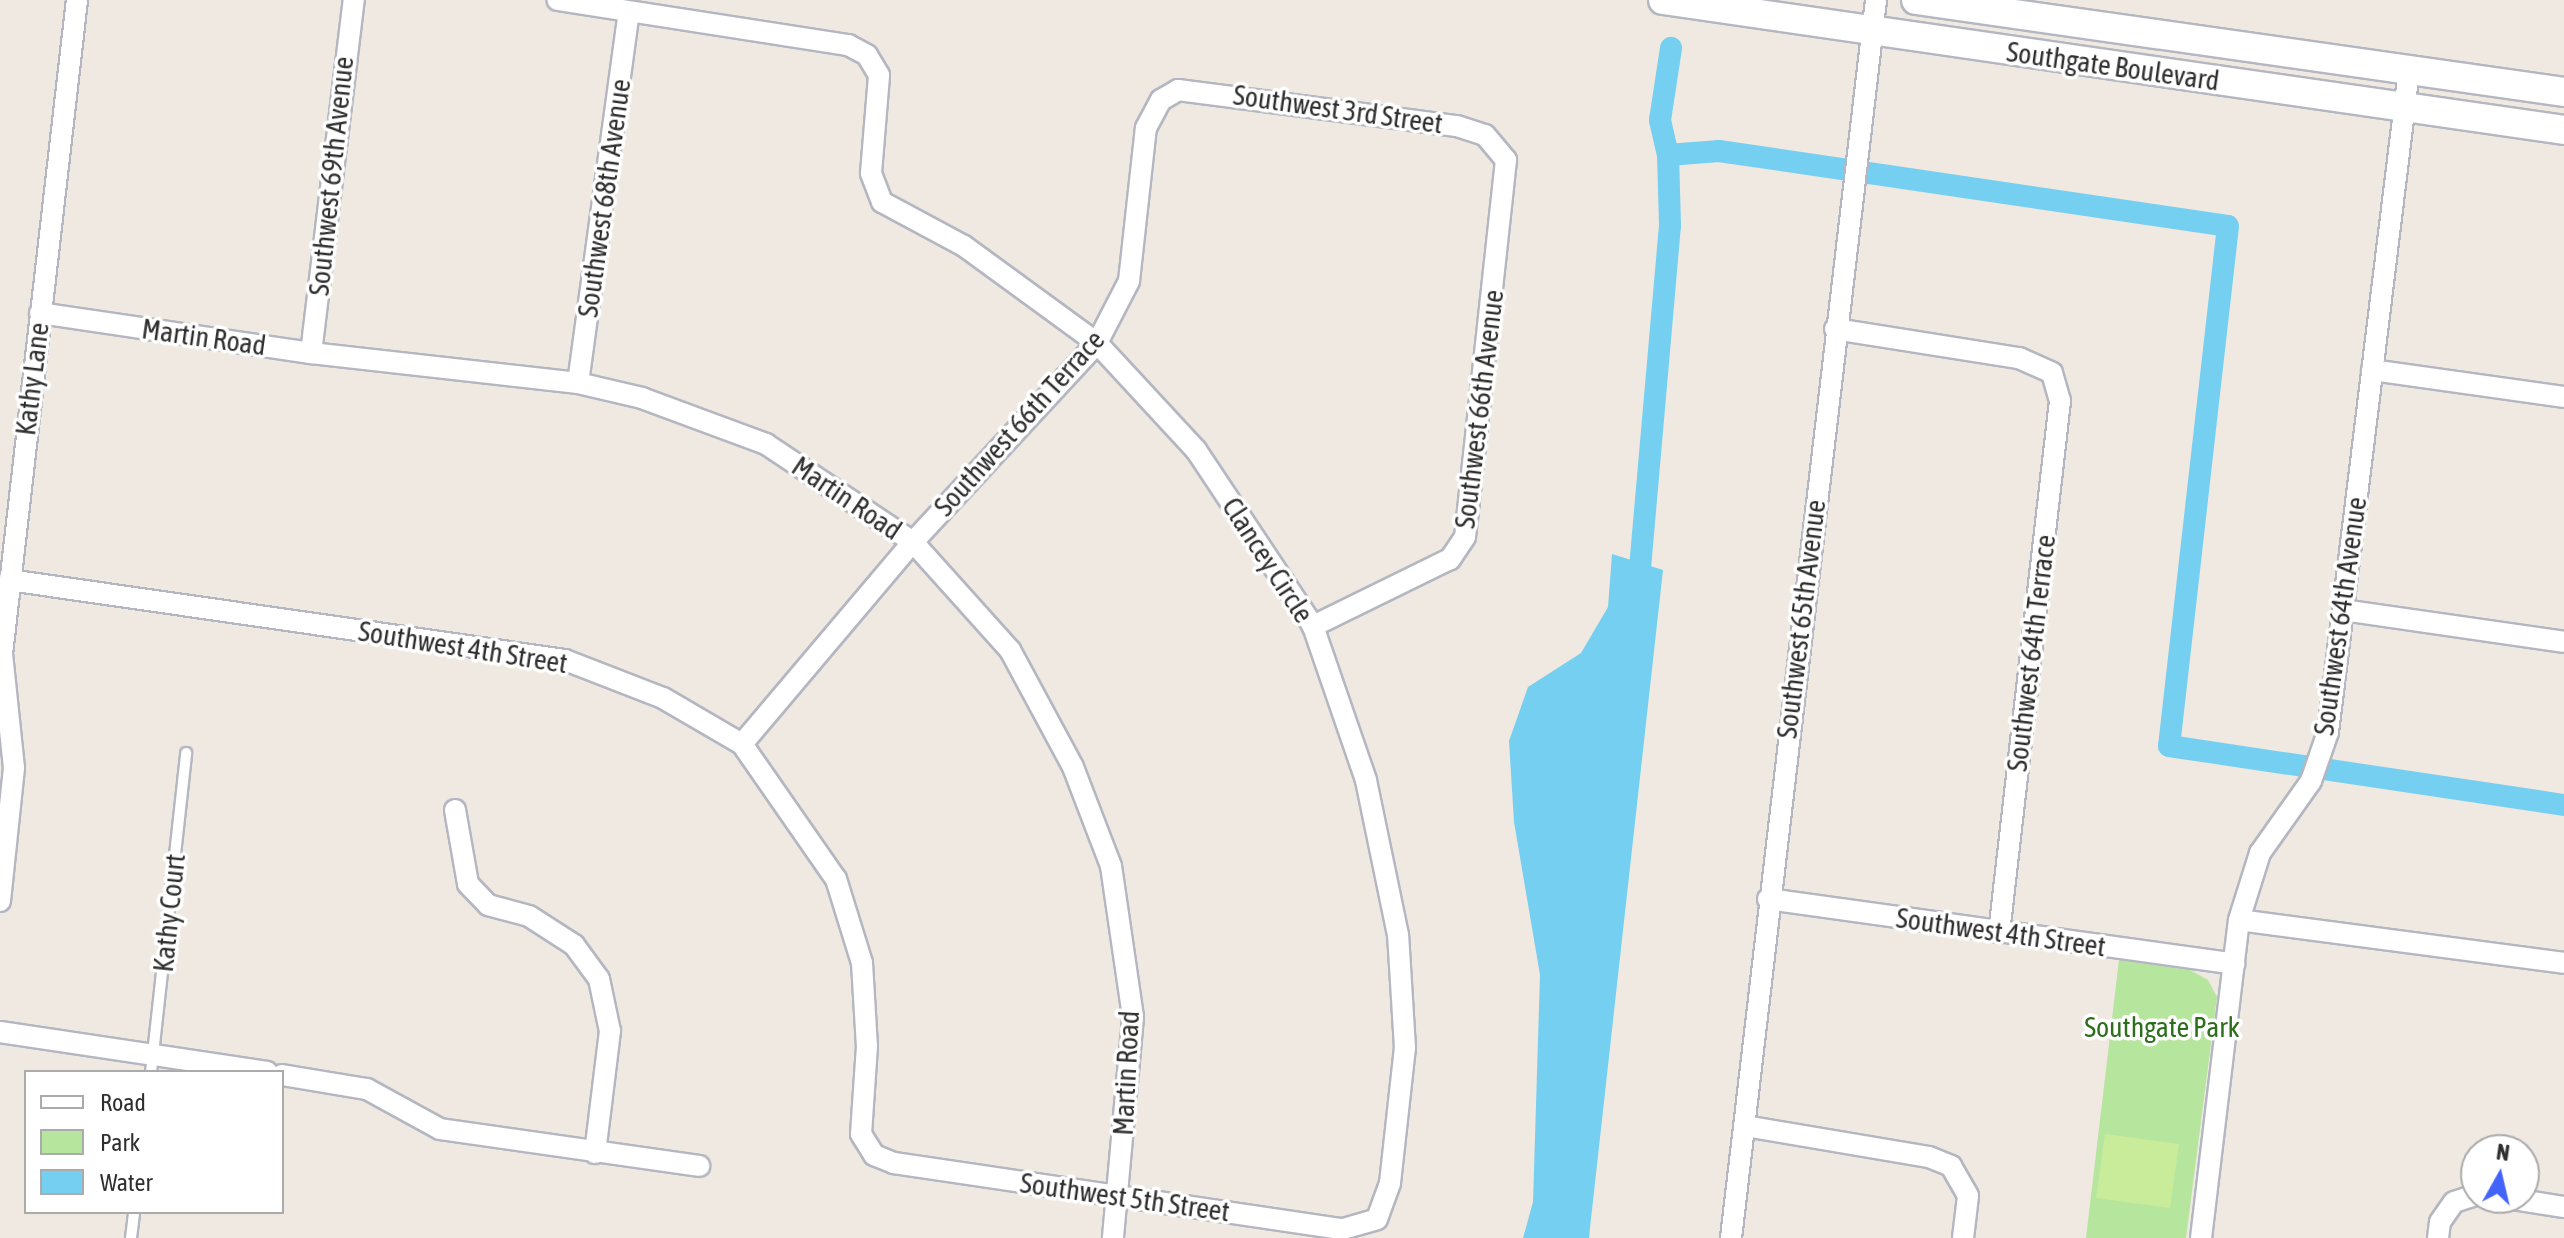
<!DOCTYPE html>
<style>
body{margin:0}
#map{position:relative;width:2564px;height:1238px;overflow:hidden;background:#efe9e1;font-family:"Asap Condensed",sans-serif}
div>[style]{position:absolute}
.green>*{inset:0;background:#b6e59e}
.pitch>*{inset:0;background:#c9ec9a}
.water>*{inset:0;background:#75cff0}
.canal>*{height:22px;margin:-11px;padding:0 11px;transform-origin:11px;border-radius:11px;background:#75cff0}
.roads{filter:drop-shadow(2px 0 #b4b7c1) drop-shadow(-2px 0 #b4b7c1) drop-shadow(0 2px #b4b7c1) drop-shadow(0 -2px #b4b7c1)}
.service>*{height:10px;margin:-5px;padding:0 5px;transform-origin:5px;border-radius:5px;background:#fff}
.minor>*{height:20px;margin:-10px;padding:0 10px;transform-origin:10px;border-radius:10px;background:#fff}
.secondary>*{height:28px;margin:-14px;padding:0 14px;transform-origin:14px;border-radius:14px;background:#fff}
span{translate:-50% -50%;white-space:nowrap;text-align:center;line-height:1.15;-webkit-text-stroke:7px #fff;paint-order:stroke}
.street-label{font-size:28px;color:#2e2e2e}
.park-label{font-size:28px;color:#2c6e1b}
.legend{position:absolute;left:24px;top:1070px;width:260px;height:144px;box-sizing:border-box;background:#fff;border:2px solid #ababab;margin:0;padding:10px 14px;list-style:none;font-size:24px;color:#2e2e2e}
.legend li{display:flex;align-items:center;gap:16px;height:40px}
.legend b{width:40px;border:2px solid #ababab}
.north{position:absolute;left:2460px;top:1134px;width:80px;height:80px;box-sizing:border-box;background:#fff;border:2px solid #ababab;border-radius:50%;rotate:8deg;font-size:22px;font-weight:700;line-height:32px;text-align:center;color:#2e2e2e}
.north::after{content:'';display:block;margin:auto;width:28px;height:36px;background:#4264fb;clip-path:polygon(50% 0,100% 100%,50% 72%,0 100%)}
</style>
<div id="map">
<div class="green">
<div style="clip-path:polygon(2119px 960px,2190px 970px,2208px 980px,2217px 997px,2186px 1238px,2086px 1238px)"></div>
</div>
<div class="pitch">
<div style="clip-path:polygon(2105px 1134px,2179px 1144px,2170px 1208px,2096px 1198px)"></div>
</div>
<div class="water">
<div style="clip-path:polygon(1612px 554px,1663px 570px,1590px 1228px,1589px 1238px,1523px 1238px,1533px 1202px,1540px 975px,1514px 822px,1509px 741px,1528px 687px,1581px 653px,1608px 607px)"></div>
</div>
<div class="canal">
<div style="left:1668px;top:155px;width:51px;rotate:-4.5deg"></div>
<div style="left:1719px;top:151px;width:514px;rotate:8.38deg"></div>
<div style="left:2228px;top:226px;width:523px;rotate:96.47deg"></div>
<div style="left:2169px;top:746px;width:399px;rotate:8.5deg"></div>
<div style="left:1638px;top:591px;width:367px;rotate:-85deg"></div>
<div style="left:1670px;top:225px;width:70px;rotate:-91.6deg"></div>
<div style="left:1668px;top:155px;width:36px;rotate:-103deg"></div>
<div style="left:1660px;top:120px;width:73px;rotate:-81.3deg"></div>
</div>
<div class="roads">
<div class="service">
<div style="left:151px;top:1072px;width:321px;rotate:-83.7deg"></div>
<div style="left:131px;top:1238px;width:26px;rotate:-83deg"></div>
</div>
<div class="minor">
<div style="left:40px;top:313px;width:274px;rotate:8.4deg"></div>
<div style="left:311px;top:353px;width:269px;rotate:6.4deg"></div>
<div style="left:578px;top:383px;width:66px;rotate:13.2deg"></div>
<div style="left:642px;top:398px;width:132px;rotate:20.4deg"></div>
<div style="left:766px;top:444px;width:177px;rotate:33.7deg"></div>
<div style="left:913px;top:542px;width:145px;rotate:48.1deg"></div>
<div style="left:1010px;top:650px;width:133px;rotate:61.7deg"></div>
<div style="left:1073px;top:767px;width:106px;rotate:69deg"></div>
<div style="left:1111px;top:866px;width:153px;rotate:81.7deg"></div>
<div style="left:1133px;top:1017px;width:222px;rotate:95.2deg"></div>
<div style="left:1835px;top:329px;width:186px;rotate:9deg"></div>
<div style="left:2019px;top:358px;width:36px;rotate:24deg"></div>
<div style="left:2052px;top:373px;width:29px;rotate:74deg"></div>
<div style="left:2060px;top:401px;width:535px;rotate:96.54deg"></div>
<div style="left:311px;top:353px;width:356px;rotate:-83.1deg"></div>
<div style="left:2372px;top:370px;width:194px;rotate:8deg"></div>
<div style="left:578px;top:383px;width:374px;rotate:-82.2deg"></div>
<div style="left:9px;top:580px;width:562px;rotate:8.19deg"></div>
<div style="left:565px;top:660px;width:105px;rotate:21.2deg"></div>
<div style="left:663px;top:698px;width:91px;rotate:30.2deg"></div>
<div style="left:742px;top:744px;width:165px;rotate:55.2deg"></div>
<div style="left:836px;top:879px;width:88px;rotate:72.8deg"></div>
<div style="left:862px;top:963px;width:83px;rotate:86.6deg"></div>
<div style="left:867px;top:1046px;width:88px;rotate:93.9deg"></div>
<div style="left:861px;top:1134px;width:25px;rotate:58deg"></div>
<div style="left:874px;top:1155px;width:22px;rotate:22deg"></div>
<div style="left:894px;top:1163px;width:454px;rotate:8.4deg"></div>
<div style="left:1343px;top:1229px;width:35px;rotate:-16deg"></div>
<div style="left:1377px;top:1219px;width:38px;rotate:-70deg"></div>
<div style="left:1390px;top:1183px;width:136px;rotate:-83.7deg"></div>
<div style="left:1405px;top:1048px;width:113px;rotate:-93.5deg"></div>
<div style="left:1398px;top:935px;width:158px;rotate:-101.7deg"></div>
<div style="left:1366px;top:780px;width:163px;rotate:-109deg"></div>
<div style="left:1313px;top:626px;width:211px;rotate:-123.6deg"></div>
<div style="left:1196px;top:450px;width:146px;rotate:-132.8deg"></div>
<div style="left:1097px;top:343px;width:165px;rotate:-143.9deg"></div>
<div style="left:964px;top:246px;width:93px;rotate:-151.8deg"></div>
<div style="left:882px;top:202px;width:31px;rotate:-111deg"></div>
<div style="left:871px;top:173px;width:98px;rotate:-85.3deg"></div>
<div style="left:879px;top:75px;width:23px;rotate:-121deg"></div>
<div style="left:867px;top:55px;width:21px;rotate:-152deg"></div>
<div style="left:848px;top:45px;width:294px;rotate:-171.2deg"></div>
<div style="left:2343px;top:610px;width:223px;rotate:8.2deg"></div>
<div style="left:742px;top:744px;width:265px;rotate:-49.8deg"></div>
<div style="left:913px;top:542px;width:271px;rotate:-47.2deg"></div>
<div style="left:1097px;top:343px;width:70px;rotate:-62.7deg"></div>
<div style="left:1129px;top:281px;width:154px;rotate:-83.7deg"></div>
<div style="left:1146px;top:128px;width:32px;rotate:-62deg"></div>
<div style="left:1161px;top:100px;width:20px;rotate:-30deg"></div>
<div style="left:1178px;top:90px;width:281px;rotate:7.4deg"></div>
<div style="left:1457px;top:126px;width:29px;rotate:18deg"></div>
<div style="left:1485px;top:135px;width:33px;rotate:50deg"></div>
<div style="left:1506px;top:160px;width:379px;rotate:96.2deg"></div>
<div style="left:1465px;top:537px;width:27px;rotate:124deg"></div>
<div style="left:1450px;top:559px;width:153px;rotate:153.9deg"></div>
<div style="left:455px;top:810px;width:75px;rotate:80deg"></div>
<div style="left:468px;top:884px;width:29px;rotate:46deg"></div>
<div style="left:488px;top:905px;width:42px;rotate:15deg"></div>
<div style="left:529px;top:916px;width:54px;rotate:32.8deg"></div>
<div style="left:574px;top:945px;width:42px;rotate:53.7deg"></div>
<div style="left:599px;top:979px;width:53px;rotate:78.1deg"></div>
<div style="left:610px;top:1031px;width:123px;rotate:97deg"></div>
<div style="left:1768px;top:899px;width:471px;rotate:7.9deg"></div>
<div style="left:0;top:901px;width:134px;rotate:-84deg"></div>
<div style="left:14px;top:768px;width:115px;rotate:-96deg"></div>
<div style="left:2px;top:654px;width:658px;rotate:-83.46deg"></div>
<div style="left:2239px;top:920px;width:328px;rotate:7.5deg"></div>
<div style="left:0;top:1032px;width:270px;rotate:8.5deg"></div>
<div style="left:282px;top:1075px;width:86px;rotate:9.4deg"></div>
<div style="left:367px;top:1089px;width:83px;rotate:28.7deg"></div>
<div style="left:440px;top:1129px;width:262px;rotate:8.1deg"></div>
<div style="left:1745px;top:1126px;width:187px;rotate:9.6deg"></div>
<div style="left:1929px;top:1157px;width:24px;rotate:22deg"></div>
<div style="left:1951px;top:1166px;width:34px;rotate:60deg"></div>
<div style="left:1968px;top:1196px;width:42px;rotate:96.8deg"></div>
<div style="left:2507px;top:1198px;width:58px;rotate:9deg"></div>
<div style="left:1731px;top:1238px;width:1246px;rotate:-83.32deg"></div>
<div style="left:2201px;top:1238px;width:320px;rotate:-83.2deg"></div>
<div style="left:2239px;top:920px;width:70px;rotate:-72.6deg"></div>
<div style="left:2260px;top:853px;width:88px;rotate:-54.7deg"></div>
<div style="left:2311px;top:781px;width:52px;rotate:-70.9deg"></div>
<div style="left:2328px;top:732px;width:667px;rotate:-83.02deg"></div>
<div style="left:2438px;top:1238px;width:16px;rotate:-83deg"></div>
<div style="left:2440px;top:1222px;width:24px;rotate:-55deg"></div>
<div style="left:2454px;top:1202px;width:23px;rotate:-18deg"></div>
</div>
<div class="secondary">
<div style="left:1663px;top:0;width:910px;rotate:8.21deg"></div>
<div style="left:1916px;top:0;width:654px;rotate:8.08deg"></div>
</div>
</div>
<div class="street-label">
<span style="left:2113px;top:66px;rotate:8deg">Southgate Boulevard</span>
<span style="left:1338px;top:109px;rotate:8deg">Southwest 3rd Street</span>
<span style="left:331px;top:176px;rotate:-84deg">Southwest 69th Avenue</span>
<span style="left:604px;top:198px;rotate:-82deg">Southwest 68th Avenue</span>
<span style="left:204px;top:337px;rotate:8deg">Martin Road</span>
<span style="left:32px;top:379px;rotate:-83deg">Kathy Lane</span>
<span style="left:1479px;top:409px;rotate:-83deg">Southwest 66th Avenue</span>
<span style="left:1019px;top:423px;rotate:-48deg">Southwest 66th Terrace</span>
<span style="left:847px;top:498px;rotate:34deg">Martin Road</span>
<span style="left:1268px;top:560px;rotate:57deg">Clancey Circle</span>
<span style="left:2340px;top:616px;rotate:-82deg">Southwest 64th Avenue</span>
<span style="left:1801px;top:619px;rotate:-83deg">Southwest 65th Avenue</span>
<span style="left:463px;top:647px;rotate:9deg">Southwest 4th Street</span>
<span style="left:2031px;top:653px;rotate:-83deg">Southwest 64th Terrace</span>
<span style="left:169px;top:913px;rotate:-84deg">Kathy Court</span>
<span style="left:2001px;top:932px;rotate:8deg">Southwest 4th Street</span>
<span style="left:1126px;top:1073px;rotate:-87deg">Martin Road</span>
<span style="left:1125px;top:1197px;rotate:8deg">Southwest 5th Street</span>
</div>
<div class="park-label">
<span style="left:2162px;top:1027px">Southgate Park</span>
</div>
<ul class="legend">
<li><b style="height:10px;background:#fff"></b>Road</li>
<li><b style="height:22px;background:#b6e59e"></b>Park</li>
<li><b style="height:22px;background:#75cff0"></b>Water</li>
</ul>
<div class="north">N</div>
</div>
